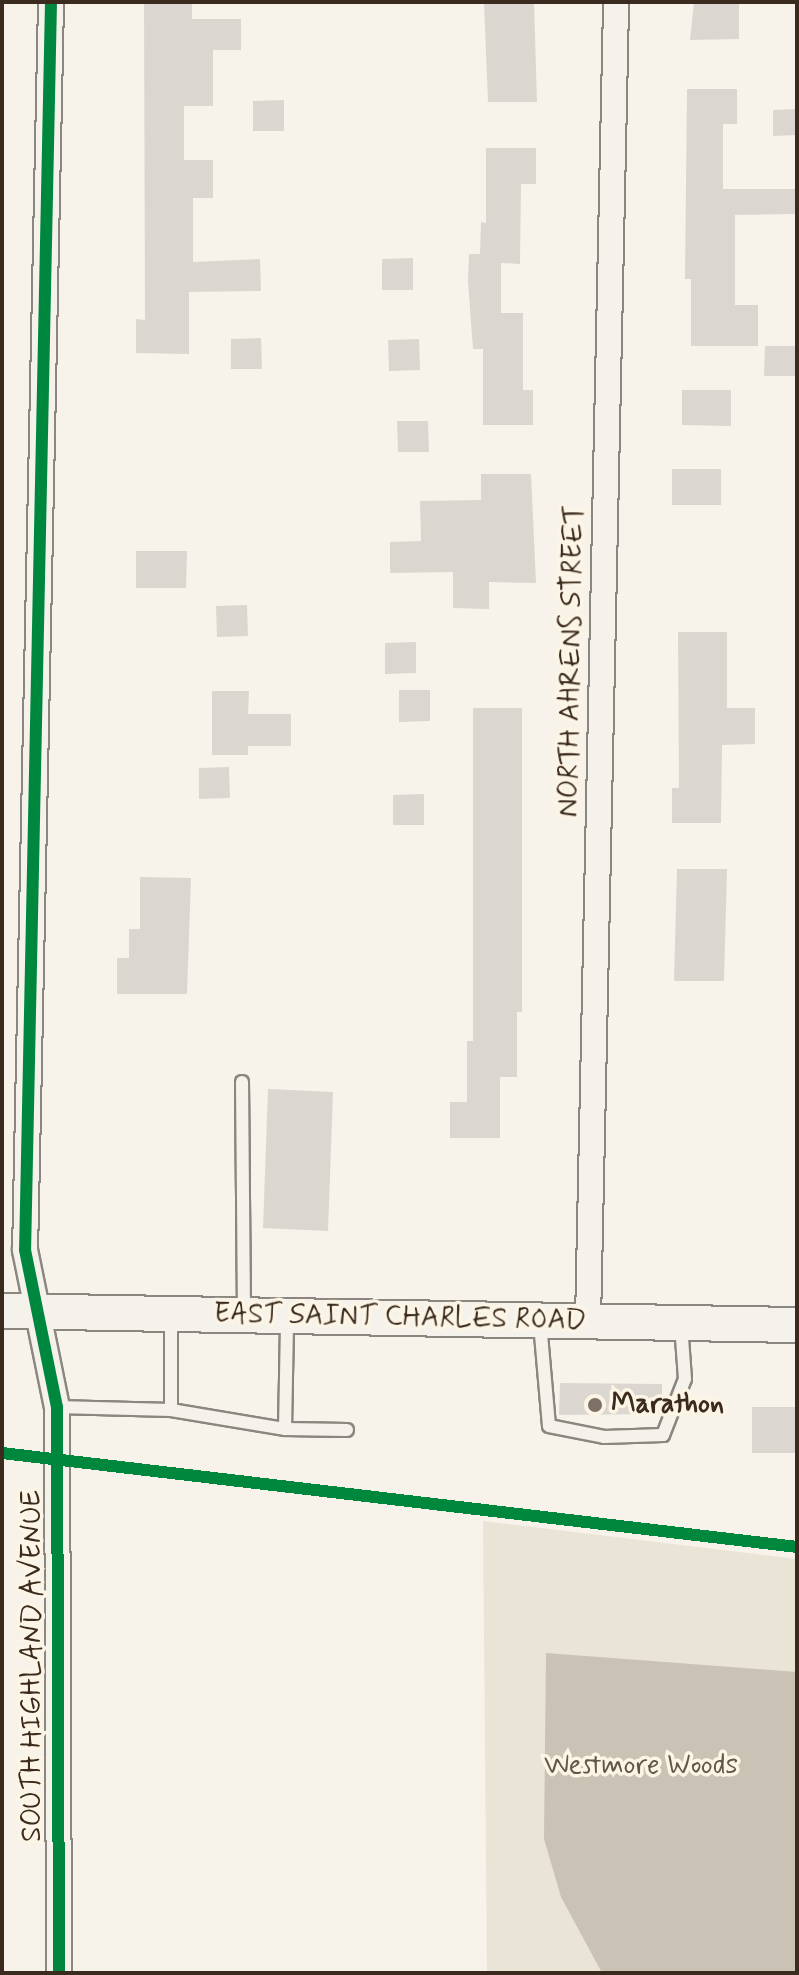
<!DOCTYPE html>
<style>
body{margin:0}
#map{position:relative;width:799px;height:1975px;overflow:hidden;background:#f7f3ea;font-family:Mynerve,sans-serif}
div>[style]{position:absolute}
.green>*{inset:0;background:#eae4d7}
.water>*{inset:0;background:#cac2b5}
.building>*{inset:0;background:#dbd7d0}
.roads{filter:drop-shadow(2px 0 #8b867f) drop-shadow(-2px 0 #8b867f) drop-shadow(0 2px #8b867f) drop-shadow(0 -2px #8b867f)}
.lane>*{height:12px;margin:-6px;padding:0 6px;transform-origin:6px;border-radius:6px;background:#f5f2ec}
.street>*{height:24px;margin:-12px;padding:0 12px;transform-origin:12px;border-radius:12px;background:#f5f2ec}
.secondary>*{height:34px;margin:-17px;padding:0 17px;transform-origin:17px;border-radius:17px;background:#f5f2ec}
.cycleway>*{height:12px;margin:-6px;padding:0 6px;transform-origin:6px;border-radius:6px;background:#00873e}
.dots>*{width:22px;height:22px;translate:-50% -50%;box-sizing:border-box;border:4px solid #fcf5e5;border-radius:50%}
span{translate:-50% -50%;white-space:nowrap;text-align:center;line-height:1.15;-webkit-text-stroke:7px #fcf5e5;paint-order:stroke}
.street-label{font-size:28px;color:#3b2a1e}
.poi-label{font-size:28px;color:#3b2a1e;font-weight:700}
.left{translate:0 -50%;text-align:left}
.park-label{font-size:28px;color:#645648}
.frame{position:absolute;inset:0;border:4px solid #3b2a1e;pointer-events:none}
</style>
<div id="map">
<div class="green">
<div style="clip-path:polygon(483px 1521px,797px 1559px,797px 1973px,487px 1973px)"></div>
</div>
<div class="water">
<div style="clip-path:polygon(546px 1653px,797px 1672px,797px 1973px,602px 1973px,561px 1897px,544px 1839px)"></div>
</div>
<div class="building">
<div style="clip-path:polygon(144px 2px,192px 2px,192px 19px,241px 19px,241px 50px,213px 50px,213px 106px,184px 106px,184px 160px,213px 160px,213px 198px,193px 198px,193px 262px,260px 259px,261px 291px,189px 292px,189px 354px,136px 353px,136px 319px,145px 320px)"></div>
<div style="clip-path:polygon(484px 2px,534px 2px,537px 102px,488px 102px)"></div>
<div style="clip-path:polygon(694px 2px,739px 2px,739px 39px,690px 40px)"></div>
<div style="clip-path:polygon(687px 89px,737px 89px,737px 124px,723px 124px,723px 189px,797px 189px,797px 214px,735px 215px,735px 305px,758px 305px,758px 346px,691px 346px,691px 279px,685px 279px)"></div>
<div style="clip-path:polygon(284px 100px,284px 131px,253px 131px,253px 101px)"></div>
<div style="clip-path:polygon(797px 109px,797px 135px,773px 136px,773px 110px)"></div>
<div style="clip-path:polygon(486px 148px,536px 148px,536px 184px,521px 184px,520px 264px,501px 263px,501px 313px,523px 313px,523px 390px,533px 390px,533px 425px,483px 425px,483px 349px,473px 349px,468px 281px,469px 254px,480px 254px,481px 222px,486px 223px)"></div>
<div style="clip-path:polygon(413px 258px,413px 290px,382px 290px,382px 259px)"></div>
<div style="clip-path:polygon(261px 338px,262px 369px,231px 369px,231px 339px)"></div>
<div style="clip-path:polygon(419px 339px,420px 370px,389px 371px,388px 340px)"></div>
<div style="clip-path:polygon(765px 346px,797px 346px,797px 376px,764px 376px)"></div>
<div style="clip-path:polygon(682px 390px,731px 390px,731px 426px,682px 425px)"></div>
<div style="clip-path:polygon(397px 421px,428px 421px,429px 452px,398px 452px)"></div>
<div style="clip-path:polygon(672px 469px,721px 469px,721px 505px,672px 505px)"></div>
<div style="clip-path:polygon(481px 474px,531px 474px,536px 583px,489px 582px,489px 609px,453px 608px,453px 572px,390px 573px,390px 542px,421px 541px,420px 501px,481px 500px)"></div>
<div style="clip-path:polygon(136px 551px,187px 551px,186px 588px,136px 588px)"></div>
<div style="clip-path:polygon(247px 605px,248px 636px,217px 637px,216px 606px)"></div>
<div style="clip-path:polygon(678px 632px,727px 632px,727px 708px,755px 708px,755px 744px,722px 745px,721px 823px,672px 823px,672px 788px,679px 788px)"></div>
<div style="clip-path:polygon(416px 642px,416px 673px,385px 674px,385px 643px)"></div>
<div style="clip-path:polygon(399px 690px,430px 690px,430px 721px,399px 722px)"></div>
<div style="clip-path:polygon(212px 691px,249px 691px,248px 714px,291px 714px,291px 746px,248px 746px,248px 755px,212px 755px)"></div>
<div style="clip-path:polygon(473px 708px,522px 708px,522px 1012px,517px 1012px,517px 1077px,500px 1077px,500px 1138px,450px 1138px,450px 1102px,467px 1102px,467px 1041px,473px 1041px)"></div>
<div style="clip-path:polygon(229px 767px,230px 798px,199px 799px,199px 768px)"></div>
<div style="clip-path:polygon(424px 794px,424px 825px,393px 825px,393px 795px)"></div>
<div style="clip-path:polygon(677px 869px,727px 869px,724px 981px,674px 981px)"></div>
<div style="clip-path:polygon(140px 877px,191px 878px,187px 994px,117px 994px,117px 958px,129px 958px,129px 929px,140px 929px)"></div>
<div style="clip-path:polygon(268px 1089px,333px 1092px,328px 1231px,263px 1228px)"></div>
<div style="clip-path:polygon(560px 1383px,662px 1384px,662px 1414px,559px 1415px)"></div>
<div style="clip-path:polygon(752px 1407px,797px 1407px,797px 1453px,752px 1453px)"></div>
</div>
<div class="roads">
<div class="lane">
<div style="left:242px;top:1082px;width:232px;rotate:89.5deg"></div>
<div style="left:540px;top:1323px;width:103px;rotate:85deg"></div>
<div style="left:549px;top:1426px;width:56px;rotate:11.3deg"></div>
<div style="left:604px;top:1437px;width:59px;rotate:-1.9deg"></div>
<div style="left:663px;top:1435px;width:60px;rotate:-68.6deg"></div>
<div style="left:685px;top:1379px;width:54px;rotate:-94.2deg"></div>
<div style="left:57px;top:1407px;width:114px;rotate:1.5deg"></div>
<div style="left:171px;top:1410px;width:116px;rotate:9.5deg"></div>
<div style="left:285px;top:1429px;width:62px;rotate:0.9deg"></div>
<div style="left:171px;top:1410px;width:93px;rotate:-90deg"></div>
<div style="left:285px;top:1429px;width:109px;rotate:-88.9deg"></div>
</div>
<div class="street">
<div style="left:51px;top:2px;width:1248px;rotate:91.19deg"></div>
<div style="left:25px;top:1250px;width:160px;rotate:78.5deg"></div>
<div style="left:57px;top:1407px;width:566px;rotate:89.8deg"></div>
<div style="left:588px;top:1321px;width:1319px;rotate:-88.78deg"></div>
</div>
<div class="secondary">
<div style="left:2px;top:1311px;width:795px;rotate:1.01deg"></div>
</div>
</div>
<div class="cycleway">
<div style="left:51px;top:2px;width:1248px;rotate:91.19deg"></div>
<div style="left:25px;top:1250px;width:160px;rotate:78.5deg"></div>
<div style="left:57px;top:1407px;width:566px;rotate:89.8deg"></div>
<div style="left:2px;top:1453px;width:801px;rotate:6.74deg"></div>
</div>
<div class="dots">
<div style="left:595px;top:1405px;background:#7d7065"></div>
</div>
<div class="street-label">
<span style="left:572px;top:661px;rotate:-89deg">NORTH AHRENS STREET</span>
<span style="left:400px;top:1318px;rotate:1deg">EAST SAINT CHARLES ROAD</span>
<span style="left:33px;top:1666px;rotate:-90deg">SOUTH HIGHLAND AVENUE</span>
</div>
<div class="poi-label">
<span class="left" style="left:611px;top:1405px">Marathon</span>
</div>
<div class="park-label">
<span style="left:641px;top:1766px">Westmore Woods</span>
</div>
<div class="frame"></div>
</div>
